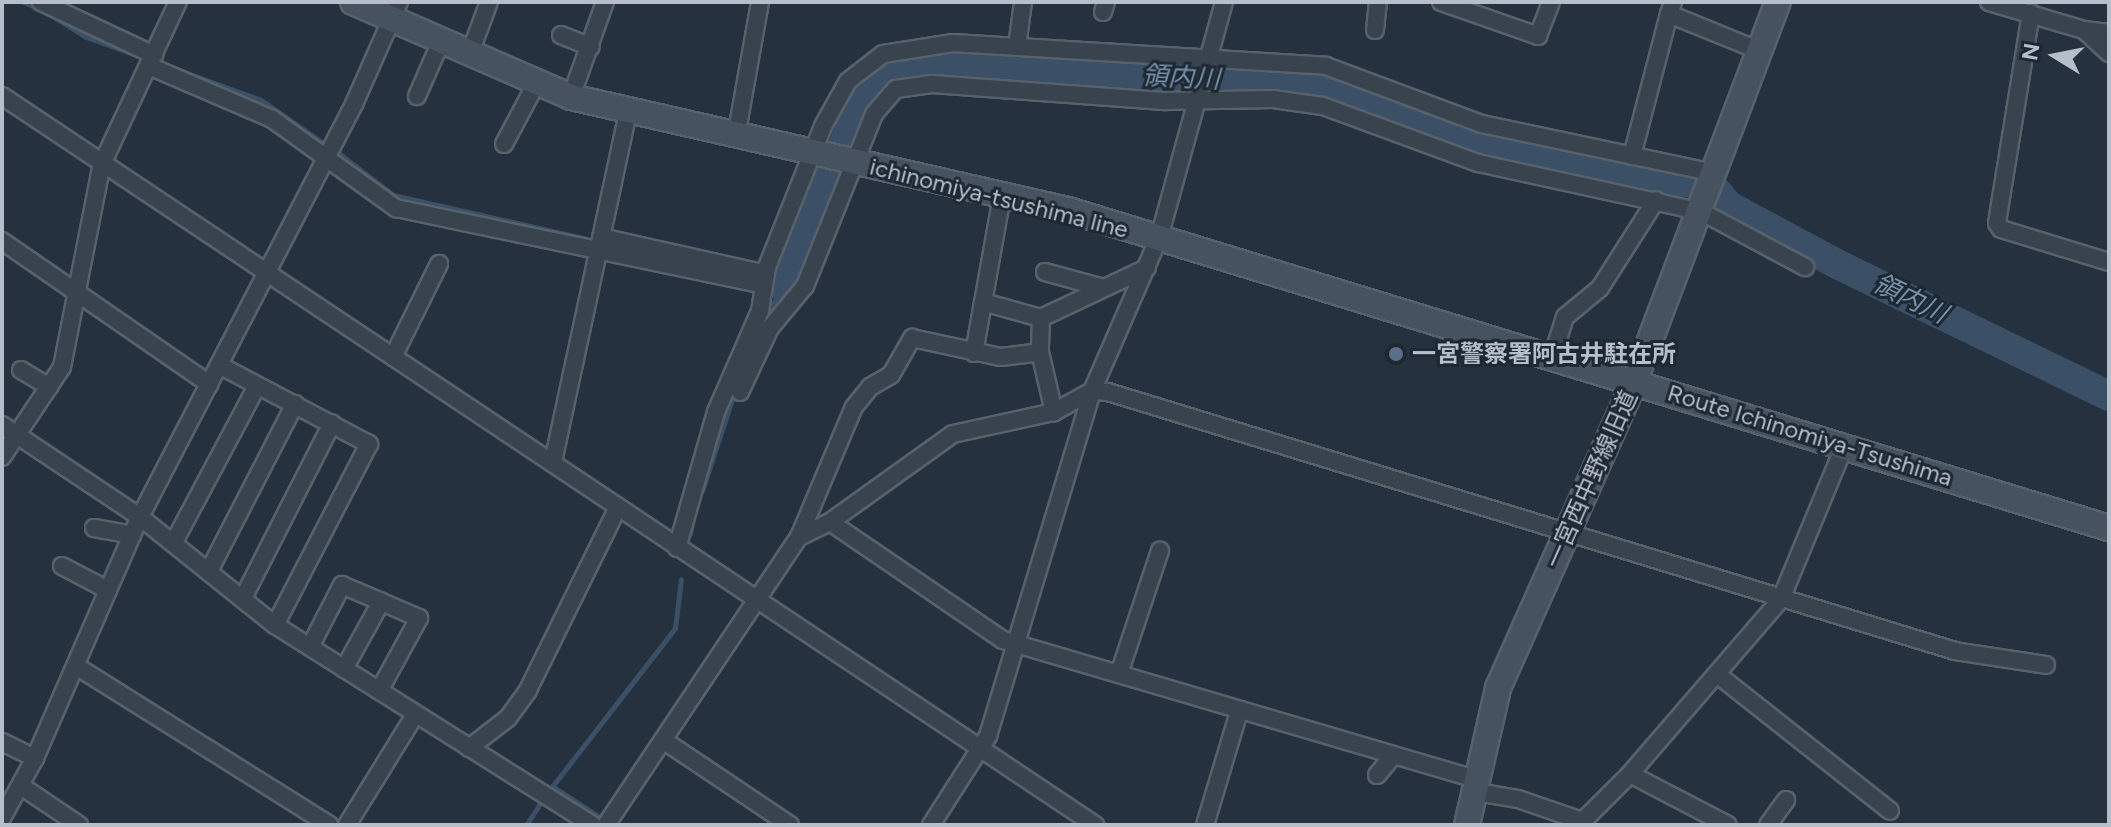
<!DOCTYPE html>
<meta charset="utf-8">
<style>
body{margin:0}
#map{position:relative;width:2111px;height:827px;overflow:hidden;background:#25313e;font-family:Figtree,"Noto Sans JP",sans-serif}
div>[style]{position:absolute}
.stream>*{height:5px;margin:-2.5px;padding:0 2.5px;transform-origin:2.5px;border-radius:2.5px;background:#3b5066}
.river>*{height:30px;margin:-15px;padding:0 15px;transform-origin:15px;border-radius:15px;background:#3b5066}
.roads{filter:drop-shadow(2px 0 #57616c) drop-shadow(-2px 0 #57616c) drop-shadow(0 2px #57616c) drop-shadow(0 -2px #57616c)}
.street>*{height:16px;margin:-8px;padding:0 8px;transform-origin:8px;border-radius:8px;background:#39434e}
.secondary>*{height:24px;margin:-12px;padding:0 12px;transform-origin:12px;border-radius:12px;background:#475261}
.dots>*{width:22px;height:22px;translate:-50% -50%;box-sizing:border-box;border:4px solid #1e2833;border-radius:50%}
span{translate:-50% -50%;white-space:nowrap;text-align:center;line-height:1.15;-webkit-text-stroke:6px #1e2833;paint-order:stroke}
.street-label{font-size:24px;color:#b5bec9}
.poi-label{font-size:24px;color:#b5bec9;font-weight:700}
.left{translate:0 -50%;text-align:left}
.water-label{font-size:26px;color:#7790aa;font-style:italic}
.frame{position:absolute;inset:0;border:4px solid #b5bec9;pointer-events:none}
.north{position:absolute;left:2015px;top:16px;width:80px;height:80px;-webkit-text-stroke:6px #1e2833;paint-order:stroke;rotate:280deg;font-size:22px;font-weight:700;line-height:32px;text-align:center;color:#b5bec9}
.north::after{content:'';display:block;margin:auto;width:28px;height:36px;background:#b5bec9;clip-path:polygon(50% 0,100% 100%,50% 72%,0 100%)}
</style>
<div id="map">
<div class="stream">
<div style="left:23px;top:2px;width:18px;rotate:22deg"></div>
<div style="left:49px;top:14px;width:44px;rotate:31.9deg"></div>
<div style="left:86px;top:37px;width:51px;rotate:19.5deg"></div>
<div style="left:173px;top:68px;width:94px;rotate:20deg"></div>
<div style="left:261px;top:100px;width:75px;rotate:34.7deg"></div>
<div style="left:336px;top:151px;width:72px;rotate:37.7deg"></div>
<div style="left:393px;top:195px;width:205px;rotate:12.7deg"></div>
<div style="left:763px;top:326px;width:45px;rotate:-65.1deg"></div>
<div style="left:782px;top:285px;width:13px;rotate:-162deg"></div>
<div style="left:702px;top:491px;width:106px;rotate:-71.9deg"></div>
<div style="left:690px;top:534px;width:15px;rotate:-79deg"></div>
<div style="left:552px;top:786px;width:62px;rotate:33.2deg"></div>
<div style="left:551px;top:788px;width:202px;rotate:-52.2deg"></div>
<div style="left:675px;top:628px;width:49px;rotate:-83deg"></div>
<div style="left:526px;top:825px;width:30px;rotate:-57deg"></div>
</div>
<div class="river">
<div style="left:1718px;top:193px;width:17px;rotate:50deg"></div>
<div style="left:1729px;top:206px;width:123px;rotate:28.2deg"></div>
<div style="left:1837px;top:264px;width:302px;rotate:25.9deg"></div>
<div style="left:782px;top:285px;width:206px;rotate:-66.3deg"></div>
<div style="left:865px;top:96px;width:27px;rotate:-42deg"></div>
<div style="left:885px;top:78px;width:28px;rotate:-26deg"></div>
<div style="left:910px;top:66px;width:27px;rotate:-6deg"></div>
<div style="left:937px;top:63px;width:389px;rotate:3.4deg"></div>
<div style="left:1325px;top:86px;width:151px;rotate:21.8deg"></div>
<div style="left:1465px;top:142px;width:173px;rotate:12deg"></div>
<div style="left:1634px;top:178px;width:65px;rotate:4.4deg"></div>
</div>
<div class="roads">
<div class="street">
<div style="left:41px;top:2px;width:125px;rotate:25.1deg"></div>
<div style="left:1441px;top:2px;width:103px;rotate:19.3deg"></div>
<div style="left:1538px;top:36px;width:36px;rotate:-69deg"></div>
<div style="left:1673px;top:2px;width:13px;rotate:108deg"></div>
<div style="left:1669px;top:14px;width:98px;rotate:22.1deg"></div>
<div style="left:1989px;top:2px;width:99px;rotate:16.4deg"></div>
<div style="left:2084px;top:30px;width:34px;rotate:43deg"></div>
<div style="left:1103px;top:12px;width:10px;rotate:-73deg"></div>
<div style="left:2031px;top:13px;width:213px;rotate:99.2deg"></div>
<div style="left:1997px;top:223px;width:7px;rotate:56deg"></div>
<div style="left:2001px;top:229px;width:113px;rotate:17deg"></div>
<div style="left:1375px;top:30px;width:28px;rotate:-84deg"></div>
<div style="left:2084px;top:30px;width:25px;rotate:7deg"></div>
<div style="left:561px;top:35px;width:32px;rotate:22deg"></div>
<div style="left:1017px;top:47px;width:45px;rotate:-82.4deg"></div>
<div style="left:470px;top:53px;width:54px;rotate:-69.6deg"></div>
<div style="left:149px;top:66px;width:134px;rotate:23.3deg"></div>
<div style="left:272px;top:119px;width:153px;rotate:35.7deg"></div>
<div style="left:396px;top:208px;width:376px;rotate:11.8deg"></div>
<div style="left:2px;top:96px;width:1314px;rotate:33.7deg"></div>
<div style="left:417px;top:96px;width:60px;rotate:-66.4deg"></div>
<div style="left:571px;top:97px;width:101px;rotate:-70.3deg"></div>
<div style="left:736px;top:137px;width:137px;rotate:-79.9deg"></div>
<div style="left:504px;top:144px;width:70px;rotate:-62deg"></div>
<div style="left:1632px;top:156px;width:147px;rotate:-75.4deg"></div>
<div style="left:601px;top:237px;width:169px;rotate:12.6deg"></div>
<div style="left:2px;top:241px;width:252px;rotate:34.6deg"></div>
<div style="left:1045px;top:272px;width:57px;rotate:15.3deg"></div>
<div style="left:983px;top:302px;width:60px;rotate:15.4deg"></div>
<div style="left:1041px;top:318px;width:117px;rotate:-25.3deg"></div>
<div style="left:1041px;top:318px;width:34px;rotate:92deg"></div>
<div style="left:1040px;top:352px;width:62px;rotate:76.9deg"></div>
<div style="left:974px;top:353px;width:159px;rotate:-79.9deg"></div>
<div style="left:393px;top:357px;width:104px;rotate:-63.7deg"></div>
<div style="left:1552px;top:358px;width:43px;rotate:-72.4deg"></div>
<div style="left:1565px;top:317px;width:45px;rotate:-39.6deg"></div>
<div style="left:1600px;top:288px;width:104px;rotate:-57.5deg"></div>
<div style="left:219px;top:365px;width:170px;rotate:27.8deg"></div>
<div style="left:369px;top:444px;width:204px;rotate:117.4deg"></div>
<div style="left:21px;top:370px;width:33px;rotate:31deg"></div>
<div style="left:740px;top:392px;width:71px;rotate:-64.9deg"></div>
<div style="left:770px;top:328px;width:55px;rotate:-50.2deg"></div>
<div style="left:805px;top:286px;width:185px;rotate:-68.1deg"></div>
<div style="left:874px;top:114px;width:33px;rotate:-49deg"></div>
<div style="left:896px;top:89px;width:36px;rotate:-8deg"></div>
<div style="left:932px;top:84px;width:235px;rotate:4.2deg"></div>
<div style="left:1166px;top:101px;width:107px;rotate:-1.1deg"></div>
<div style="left:1273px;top:99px;width:50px;rotate:8deg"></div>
<div style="left:1323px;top:106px;width:165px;rotate:20.2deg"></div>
<div style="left:1478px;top:163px;width:229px;rotate:12.3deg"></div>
<div style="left:1702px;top:212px;width:117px;rotate:28.1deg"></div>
<div style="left:2px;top:425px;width:166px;rotate:33.7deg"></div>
<div style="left:140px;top:517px;width:173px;rotate:38.7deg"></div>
<div style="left:275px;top:625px;width:375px;rotate:32.2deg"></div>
<div style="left:2px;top:457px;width:108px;rotate:-56.3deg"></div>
<div style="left:62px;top:367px;width:207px;rotate:-78.9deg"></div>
<div style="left:102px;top:164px;width:179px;rotate:-64.9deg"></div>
<div style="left:553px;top:462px;width:357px;rotate:-77.9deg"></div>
<div style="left:830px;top:522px;width:151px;rotate:-35.6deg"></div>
<div style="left:953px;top:434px;width:103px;rotate:-12.3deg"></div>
<div style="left:1054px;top:412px;width:43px;rotate:-28.9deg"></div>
<div style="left:1092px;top:391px;width:16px;rotate:4deg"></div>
<div style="left:1108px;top:392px;width:886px;rotate:17deg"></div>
<div style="left:1955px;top:651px;width:92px;rotate:8.7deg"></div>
<div style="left:94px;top:528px;width:39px;rotate:10deg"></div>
<div style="left:799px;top:537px;width:141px;rotate:-67.1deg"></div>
<div style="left:854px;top:407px;width:26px;rotate:-51deg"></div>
<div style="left:870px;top:387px;width:24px;rotate:-30deg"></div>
<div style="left:891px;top:375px;width:43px;rotate:-60.4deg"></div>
<div style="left:912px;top:338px;width:91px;rotate:12.1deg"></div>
<div style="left:1001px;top:357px;width:39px;rotate:-7deg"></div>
<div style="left:174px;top:542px;width:177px;rotate:-62deg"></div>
<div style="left:677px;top:548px;width:141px;rotate:-74deg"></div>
<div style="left:716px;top:412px;width:110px;rotate:-66.5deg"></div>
<div style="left:760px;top:311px;width:45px;rotate:-81deg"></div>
<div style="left:767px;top:267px;width:152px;rotate:-68.3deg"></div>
<div style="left:823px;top:126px;width:51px;rotate:-60.9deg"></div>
<div style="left:848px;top:81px;width:44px;rotate:-37.6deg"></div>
<div style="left:883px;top:54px;width:71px;rotate:-8.9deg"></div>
<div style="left:953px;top:43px;width:374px;rotate:3.5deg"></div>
<div style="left:1326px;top:66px;width:166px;rotate:20.4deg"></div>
<div style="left:1482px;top:124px;width:238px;rotate:11.9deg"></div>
<div style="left:62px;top:566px;width:52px;rotate:27.6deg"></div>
<div style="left:209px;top:571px;width:188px;rotate:-62.8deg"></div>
<div style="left:243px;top:598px;width:196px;rotate:-63deg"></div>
<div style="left:310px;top:647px;width:70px;rotate:-62.7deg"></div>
<div style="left:342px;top:585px;width:84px;rotate:23.2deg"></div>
<div style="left:419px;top:618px;width:83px;rotate:118.7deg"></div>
<div style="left:76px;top:666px;width:299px;rotate:32.1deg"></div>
<div style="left:344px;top:669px;width:77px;rotate:-61.1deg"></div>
<div style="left:1119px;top:674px;width:130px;rotate:-71.6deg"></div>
<div style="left:1718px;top:675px;width:219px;rotate:38.3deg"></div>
<div style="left:663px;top:740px;width:153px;rotate:33.8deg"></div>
<div style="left:2px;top:742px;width:37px;rotate:26deg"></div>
<div style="left:469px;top:748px;width:49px;rotate:-37.6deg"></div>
<div style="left:508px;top:718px;width:34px;rotate:-54deg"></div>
<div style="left:528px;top:690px;width:204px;rotate:-63.8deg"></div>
<div style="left:1630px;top:774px;width:110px;rotate:27.5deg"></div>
<div style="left:1377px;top:775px;width:23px;rotate:-50deg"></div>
<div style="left:21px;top:786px;width:70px;rotate:33.9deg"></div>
<div style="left:1471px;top:791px;width:48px;rotate:9.7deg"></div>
<div style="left:1518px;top:799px;width:68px;rotate:19deg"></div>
<div style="left:2px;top:818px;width:68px;rotate:-61.2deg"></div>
<div style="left:35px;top:758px;width:263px;rotate:-66.5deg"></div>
<div style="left:140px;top:517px;width:465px;rotate:-62.6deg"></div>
<div style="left:354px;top:104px;width:111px;rotate:-66.2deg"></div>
<div style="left:347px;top:825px;width:129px;rotate:-58.3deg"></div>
<div style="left:606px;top:825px;width:347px;rotate:-56.2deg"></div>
<div style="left:799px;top:537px;width:34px;rotate:-26deg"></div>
<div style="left:830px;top:522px;width:209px;rotate:34.3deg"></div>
<div style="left:1003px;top:640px;width:491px;rotate:16.4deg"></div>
<div style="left:931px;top:825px;width:106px;rotate:-57.4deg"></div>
<div style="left:988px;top:736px;width:360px;rotate:-73.2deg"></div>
<div style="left:1092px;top:391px;width:167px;rotate:-66.4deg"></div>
<div style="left:1159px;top:238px;width:245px;rotate:-74.6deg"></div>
<div style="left:1205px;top:825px;width:118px;rotate:-73.3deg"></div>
<div style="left:1579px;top:825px;width:72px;rotate:-45deg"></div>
<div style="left:1630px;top:774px;width:231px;rotate:-49.2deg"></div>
<div style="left:1781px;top:599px;width:165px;rotate:-67.5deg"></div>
<div style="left:1768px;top:825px;width:31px;rotate:-54deg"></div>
</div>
<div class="secondary">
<div style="left:353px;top:2px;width:238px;rotate:23.5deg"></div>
<div style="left:571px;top:97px;width:510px;rotate:12.81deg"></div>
<div style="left:1068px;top:210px;width:1088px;rotate:16.99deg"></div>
<div style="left:1467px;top:825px;width:140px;rotate:-77.2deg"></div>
<div style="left:1498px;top:688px;width:337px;rotate:-66deg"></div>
<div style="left:1635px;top:380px;width:404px;rotate:-69.3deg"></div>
</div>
</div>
<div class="dots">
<div style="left:1396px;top:354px;background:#5c6f8a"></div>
</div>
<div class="street-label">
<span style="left:999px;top:198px;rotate:14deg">ichinomiya-tsushima line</span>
<span style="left:1810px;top:435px;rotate:17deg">Route Ichinomiya-Tsushima</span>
<span style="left:1591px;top:479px;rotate:-66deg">一宮西中野線旧道</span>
</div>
<div class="poi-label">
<span class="left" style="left:1412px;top:354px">一宮警察署阿古井駐在所</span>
</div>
<div class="water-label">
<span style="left:1181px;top:78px;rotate:3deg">領内川</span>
<span style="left:1910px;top:299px;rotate:26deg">領内川</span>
</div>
<div class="frame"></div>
<div class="north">N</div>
</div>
